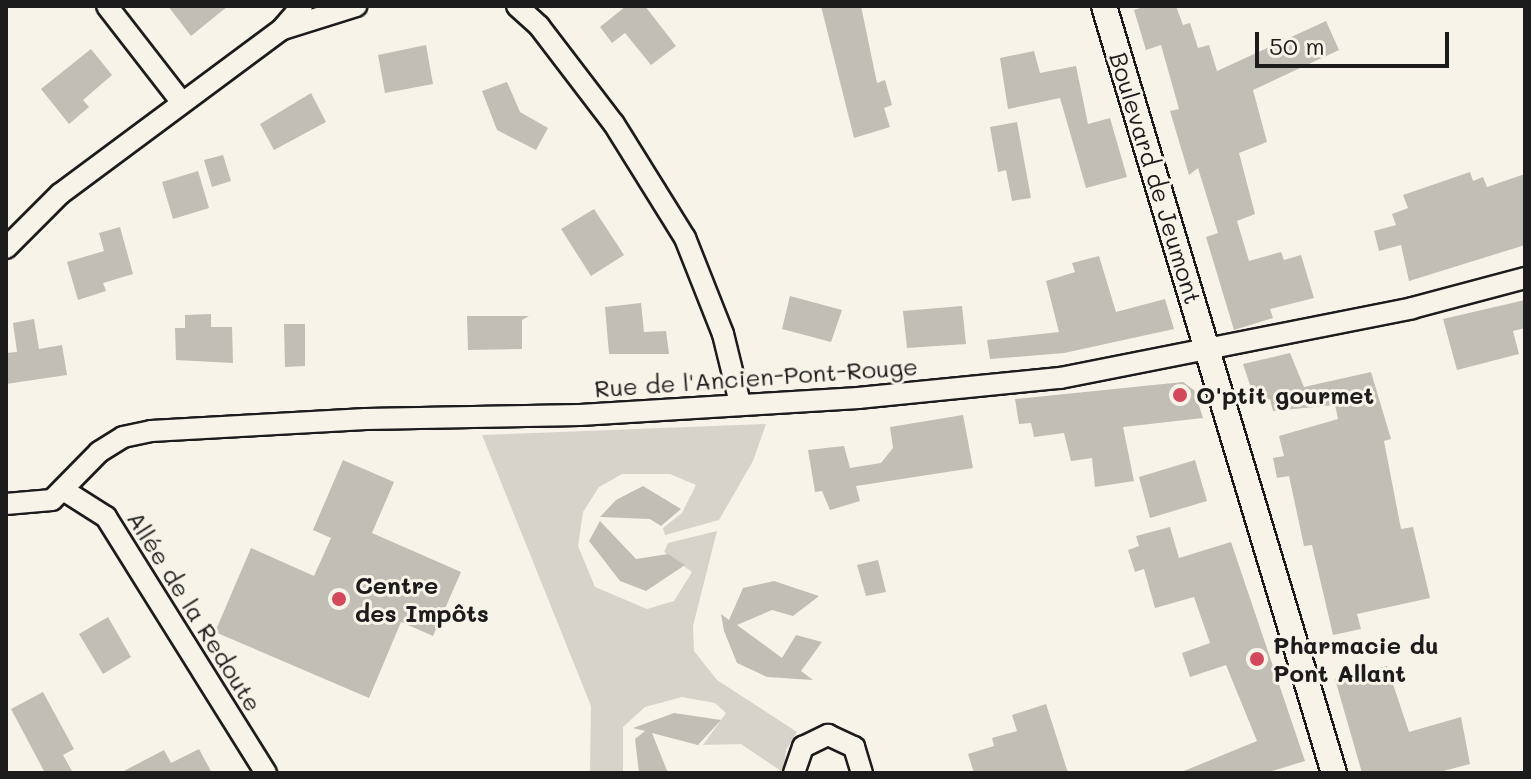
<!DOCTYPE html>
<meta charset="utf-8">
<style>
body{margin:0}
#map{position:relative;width:1531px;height:779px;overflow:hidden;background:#f7f3e8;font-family:Mali,sans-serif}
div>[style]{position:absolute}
.green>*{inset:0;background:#d7d3cb}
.building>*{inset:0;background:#c0beb5}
.roads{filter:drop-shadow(2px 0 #1c1c1c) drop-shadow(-2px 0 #1c1c1c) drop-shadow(0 2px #1c1c1c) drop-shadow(0 -2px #1c1c1c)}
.minor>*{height:20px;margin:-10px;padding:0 10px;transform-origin:10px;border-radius:10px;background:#f7f3e8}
.tertiary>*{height:24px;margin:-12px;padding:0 12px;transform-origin:12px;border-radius:12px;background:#f7f3e8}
.dots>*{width:22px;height:22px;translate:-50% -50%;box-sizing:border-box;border:4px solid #f7f3e8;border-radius:50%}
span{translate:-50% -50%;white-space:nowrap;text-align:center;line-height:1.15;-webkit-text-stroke:6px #f7f3e8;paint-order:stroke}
.street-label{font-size:24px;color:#1c1c1c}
.poi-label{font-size:24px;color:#1c1c1c;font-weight:700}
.left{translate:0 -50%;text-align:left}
.frame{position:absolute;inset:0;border:8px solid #1c1c1c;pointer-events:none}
.scale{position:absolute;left:1255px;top:32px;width:194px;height:36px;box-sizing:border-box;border:4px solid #1c1c1c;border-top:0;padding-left:10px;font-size:24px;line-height:28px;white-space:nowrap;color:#1c1c1c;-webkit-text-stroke:6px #f7f3e8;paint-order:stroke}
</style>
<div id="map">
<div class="green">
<div style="clip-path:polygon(766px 424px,753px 461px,719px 520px,665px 535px,663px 528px,682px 513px,696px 485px,670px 474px,622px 474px,599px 487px,583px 512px,578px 546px,595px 587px,647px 609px,674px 601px,692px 572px,664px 552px,668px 543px,717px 531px,693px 626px,694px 651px,717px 680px,797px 732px,786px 750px,784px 773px,741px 744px,703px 745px,726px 713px,715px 703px,682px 697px,645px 707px,623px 727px,623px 773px,590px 773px,591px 706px,482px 435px)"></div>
</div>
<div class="building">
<div style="clip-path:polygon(168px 6px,228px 6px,191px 36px)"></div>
<div style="clip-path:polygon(626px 6px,645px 6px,676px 46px,651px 65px,625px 33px,612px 43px,600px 27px)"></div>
<div style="clip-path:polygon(821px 6px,861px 6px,877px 83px,885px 80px,892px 105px,884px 108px,890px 127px,854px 138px)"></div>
<div style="clip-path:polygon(1147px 6px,1176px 6px,1183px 25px,1190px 23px,1198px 48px,1209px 45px,1217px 71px,1326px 21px,1339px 50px,1253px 90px,1267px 142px,1239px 153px,1255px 214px,1237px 221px,1249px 261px,1281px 252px,1284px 260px,1301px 255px,1314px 298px,1270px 309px,1273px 318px,1234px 330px,1206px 237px,1218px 233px,1198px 168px,1189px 175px,1170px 111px,1179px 109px,1161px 45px,1146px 50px,1134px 10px)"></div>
<div style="clip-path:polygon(426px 45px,433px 84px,385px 93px,378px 55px)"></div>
<div style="clip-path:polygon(91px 49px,112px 75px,83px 100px,89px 107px,69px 124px,41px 89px)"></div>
<div style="clip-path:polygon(1034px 51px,1040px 73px,1076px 66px,1088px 124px,1110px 118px,1127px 177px,1086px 188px,1060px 98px,1008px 109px,1000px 58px)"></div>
<div style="clip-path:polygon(507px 82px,520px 112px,548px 128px,536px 150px,497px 130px,482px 91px)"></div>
<div style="clip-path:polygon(311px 93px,326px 122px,274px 150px,260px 124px)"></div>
<div style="clip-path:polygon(1017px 122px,1031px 198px,1012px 201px,1006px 170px,998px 172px,990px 127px)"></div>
<div style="clip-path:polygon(223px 155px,231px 181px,212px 187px,204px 160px)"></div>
<div style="clip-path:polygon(198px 171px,209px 208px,173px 219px,162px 182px)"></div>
<div style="clip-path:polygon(1470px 172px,1473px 181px,1483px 177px,1487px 187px,1525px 174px,1525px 245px,1409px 281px,1401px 245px,1379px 251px,1374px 231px,1396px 225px,1392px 214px,1408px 208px,1403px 195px)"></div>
<div style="clip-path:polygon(594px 209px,624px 255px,591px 276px,561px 229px)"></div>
<div style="clip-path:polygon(120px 227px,133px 274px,103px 283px,106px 291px,78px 300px,67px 262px,104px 251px,99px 233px)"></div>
<div style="clip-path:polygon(1099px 256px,1116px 312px,1165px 299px,1174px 329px,1064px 353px,990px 359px,987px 340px,1059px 332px,1046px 281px,1075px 272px,1072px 263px)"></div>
<div style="clip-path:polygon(790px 296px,842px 310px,831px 342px,782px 329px)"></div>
<div style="clip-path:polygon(1525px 300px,1525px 328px,1513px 331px,1519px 354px,1457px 370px,1443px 319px)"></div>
<div style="clip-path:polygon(641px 303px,644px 332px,666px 331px,669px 354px,609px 354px,605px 307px)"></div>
<div style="clip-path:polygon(962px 306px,966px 344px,907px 348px,903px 311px)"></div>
<div style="clip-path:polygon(211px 314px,211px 327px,232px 327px,233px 363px,176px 360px,175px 328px,185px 328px,185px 315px)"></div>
<div style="clip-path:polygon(467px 316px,529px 316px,522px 320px,522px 349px,468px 350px)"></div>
<div style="clip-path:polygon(34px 319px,39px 349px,62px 345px,67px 375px,6px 384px,6px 353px,17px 352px,13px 323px)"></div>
<div style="clip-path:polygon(284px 324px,305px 324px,305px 366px,285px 367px)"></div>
<div style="clip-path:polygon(1290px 353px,1304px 387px,1371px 372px,1391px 439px,1384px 441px,1401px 529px,1413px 527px,1430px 598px,1357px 614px,1361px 629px,1333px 635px,1312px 545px,1304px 546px,1289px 476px,1277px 478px,1273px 458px,1284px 456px,1279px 436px,1338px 419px,1335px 405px,1273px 411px,1270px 399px,1256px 403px,1243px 364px)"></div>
<div style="clip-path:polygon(1183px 382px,1194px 390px,1203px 418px,1123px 427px,1134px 481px,1095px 487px,1092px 458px,1071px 461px,1064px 433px,1034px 437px,1031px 423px,1019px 424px,1015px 399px)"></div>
<div style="clip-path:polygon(963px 415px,973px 468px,856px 486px,860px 501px,830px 510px,822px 491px,815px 492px,808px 450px,844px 446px,850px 468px,881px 463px,893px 448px,890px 427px)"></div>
<div style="clip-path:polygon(343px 460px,394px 482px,372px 533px,461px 572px,433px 636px,401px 622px,369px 698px,215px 632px,251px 548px,314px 576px,331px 538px,313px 530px)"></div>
<div style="clip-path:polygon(1195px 460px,1207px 501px,1150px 518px,1139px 477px)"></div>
<div style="clip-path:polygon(643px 486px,681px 509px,661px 526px,650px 519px,600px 517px,616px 500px)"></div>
<div style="clip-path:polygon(600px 521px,636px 559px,668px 554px,685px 565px,646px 591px,620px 581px,589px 541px)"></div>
<div style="clip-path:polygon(1170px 527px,1179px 558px,1231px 542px,1305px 761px,1266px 773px,1179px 773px,1257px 741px,1226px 665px,1190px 677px,1182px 653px,1210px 643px,1194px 597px,1155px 608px,1144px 569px,1135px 572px,1128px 550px,1139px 546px,1136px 536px)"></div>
<div style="clip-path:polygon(878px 560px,886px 592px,866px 596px,857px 565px)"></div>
<div style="clip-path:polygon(774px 581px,819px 596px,793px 616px,772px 610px,737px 625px,782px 658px,796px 635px,822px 642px,801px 671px,813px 680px,767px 677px,737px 663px,724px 631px,721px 614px,729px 620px,743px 588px)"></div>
<div style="clip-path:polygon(108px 617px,131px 657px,103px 674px,79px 634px)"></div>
<div style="clip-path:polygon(1387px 666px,1409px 732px,1461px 717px,1470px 764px,1436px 773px,1362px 773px,1335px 679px)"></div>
<div style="clip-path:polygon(43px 692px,74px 749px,63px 755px,73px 773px,45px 773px,11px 709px)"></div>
<div style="clip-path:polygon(1046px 704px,1068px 773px,974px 773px,968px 754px,994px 746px,992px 738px,1017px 731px,1012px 715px)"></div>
<div style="clip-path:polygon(674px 713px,721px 720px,698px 745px,652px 733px,668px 773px,639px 773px,635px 739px,645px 731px,633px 728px)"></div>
<div style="clip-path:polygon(199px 749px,212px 773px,120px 773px,164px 750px,171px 763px)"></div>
</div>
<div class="roads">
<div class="minor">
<div style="left:107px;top:6px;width:119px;rotate:52.2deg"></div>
<div style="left:517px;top:6px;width:30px;rotate:42deg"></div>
<div style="left:539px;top:26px;width:123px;rotate:52.6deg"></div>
<div style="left:614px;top:124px;width:134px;rotate:58.1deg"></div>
<div style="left:685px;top:238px;width:103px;rotate:68.4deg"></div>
<div style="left:723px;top:334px;width:71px;rotate:76.2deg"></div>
<div style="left:283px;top:29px;width:77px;rotate:-17.5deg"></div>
<div style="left:6px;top:248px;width:76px;rotate:-45deg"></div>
<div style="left:60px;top:194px;width:275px;rotate:-36.6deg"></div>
<div style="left:281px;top:30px;width:32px;rotate:-49deg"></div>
<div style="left:65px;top:491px;width:49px;rotate:32.4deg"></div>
<div style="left:106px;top:517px;width:302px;rotate:58deg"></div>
<div style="left:6px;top:504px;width:46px;rotate:-5deg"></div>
<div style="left:52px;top:500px;width:67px;rotate:-45.6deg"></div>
<div style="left:99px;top:452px;width:28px;rotate:-32deg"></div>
<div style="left:123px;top:437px;width:29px;rotate:-12deg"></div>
<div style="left:151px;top:431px;width:215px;rotate:-3.2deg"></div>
<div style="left:366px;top:419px;width:214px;rotate:-1.1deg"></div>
<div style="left:580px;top:415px;width:279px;rotate:-3.5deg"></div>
<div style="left:858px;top:398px;width:203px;rotate:-5.7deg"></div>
<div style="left:1060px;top:378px;width:359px;rotate:-11.2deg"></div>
<div style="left:1412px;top:308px;width:117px;rotate:-14.9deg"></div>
<div style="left:794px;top:773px;width:28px;rotate:-71deg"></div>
<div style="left:803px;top:747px;width:28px;rotate:-26deg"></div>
<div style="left:828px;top:735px;width:29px;rotate:25deg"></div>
<div style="left:854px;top:747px;width:27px;rotate:73deg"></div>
</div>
<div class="tertiary">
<div style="left:1104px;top:6px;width:801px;rotate:73.31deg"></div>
</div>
</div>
<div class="dots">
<div style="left:1180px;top:395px;background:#d1495b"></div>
<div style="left:339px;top:599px;background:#d1495b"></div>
<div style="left:1257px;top:659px;background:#d1495b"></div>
</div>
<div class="street-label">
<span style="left:1156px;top:178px;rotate:73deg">Boulevard de Jeumont</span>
<span style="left:756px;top:377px;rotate:-4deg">Rue de l'Ancien-Pont-Rouge</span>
<span style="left:195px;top:611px;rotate:58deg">Allée de la Redoute</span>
</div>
<div class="poi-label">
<span class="left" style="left:1196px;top:395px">O'ptit gourmet</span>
<span class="left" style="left:355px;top:599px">Centre<br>des Impôts</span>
<span class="left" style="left:1273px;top:659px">Pharmacie du<br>Pont Allant</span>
</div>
<div class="frame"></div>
<div class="scale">50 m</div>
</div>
